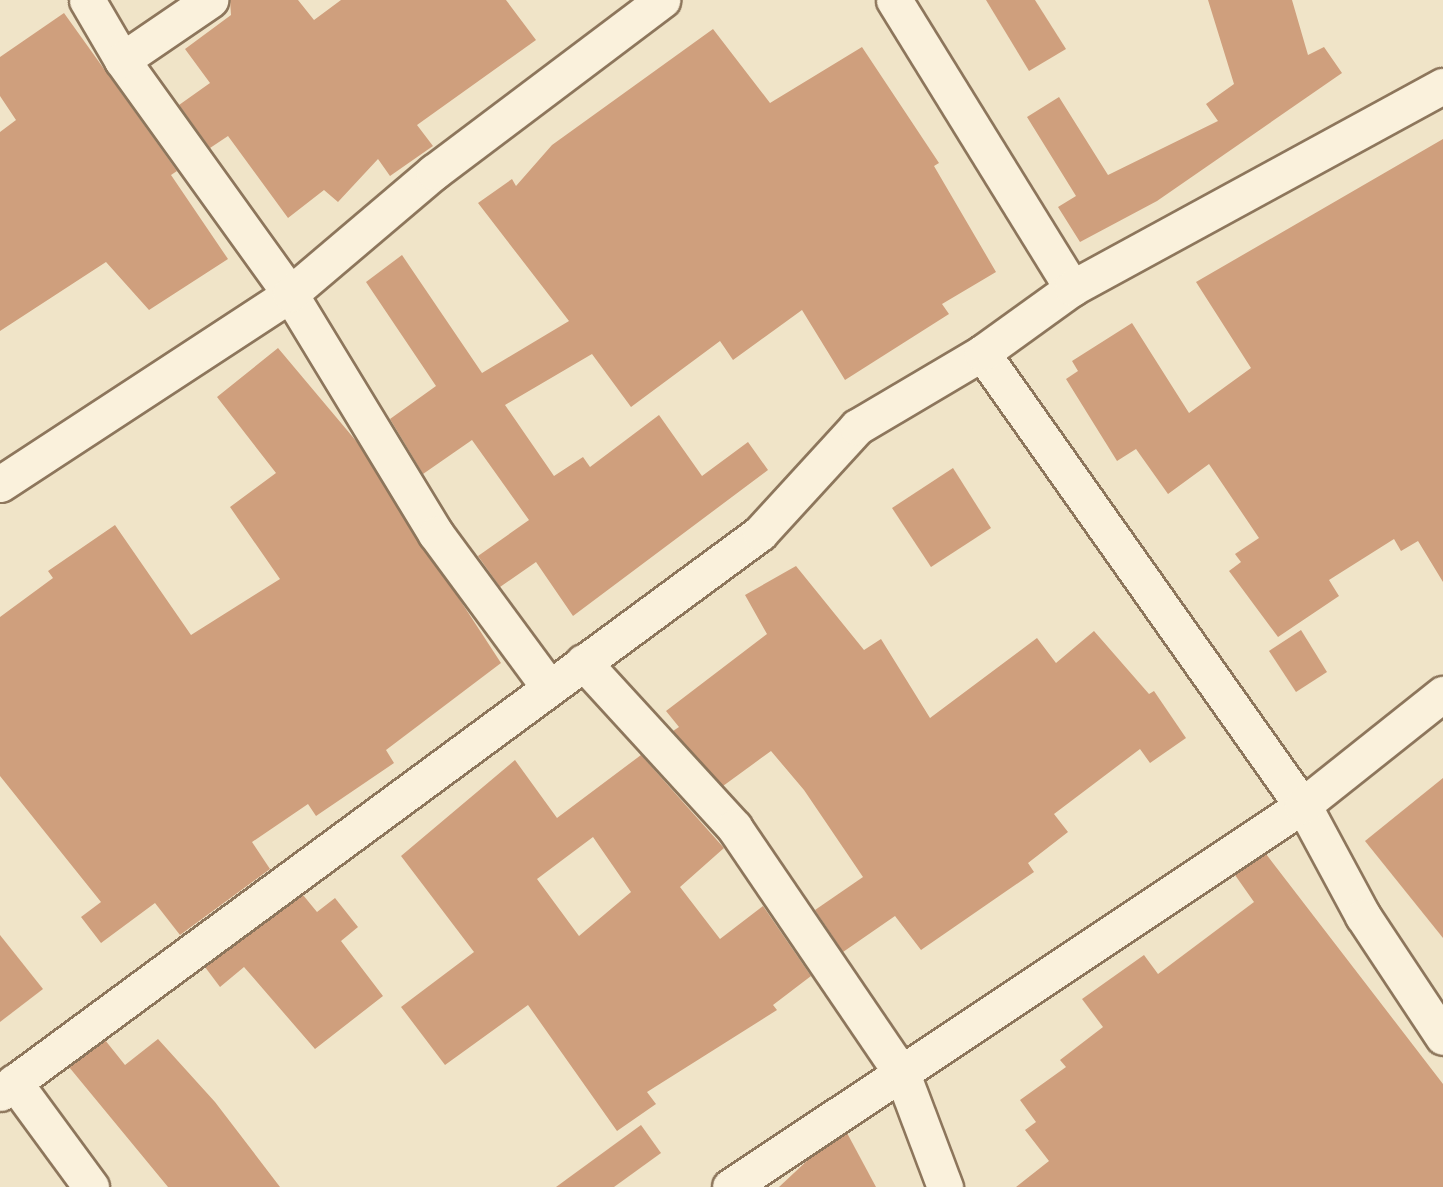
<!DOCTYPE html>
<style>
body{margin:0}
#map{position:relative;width:1443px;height:1187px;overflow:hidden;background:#f0e4c8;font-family:Georgia,serif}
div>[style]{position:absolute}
.building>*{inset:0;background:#cf9f7d}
.roads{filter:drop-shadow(2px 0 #8d765c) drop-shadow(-2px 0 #8d765c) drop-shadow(0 2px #8d765c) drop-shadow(0 -2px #8d765c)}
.street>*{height:35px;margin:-17.5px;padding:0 17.5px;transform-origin:17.5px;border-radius:17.5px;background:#faf1dc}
span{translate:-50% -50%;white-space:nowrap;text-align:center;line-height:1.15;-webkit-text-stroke:5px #f7eed8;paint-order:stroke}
</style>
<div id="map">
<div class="building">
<div style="clip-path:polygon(230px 0,298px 0,314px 20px,341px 0,506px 0,536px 40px,417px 125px,433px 146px,390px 176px,378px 159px,338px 202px,324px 190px,288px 218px,228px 136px,210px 148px,179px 105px,210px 83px,185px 49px,231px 15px)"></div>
<div style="clip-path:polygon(986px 0,1035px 0,1066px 49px,1029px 71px)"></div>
<div style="clip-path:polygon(1208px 0,1292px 0,1308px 55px,1324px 47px,1342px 73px,1157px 201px,1080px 242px,1058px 207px,1076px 196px,1027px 117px,1059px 97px,1108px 175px,1218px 121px,1206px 104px,1234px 84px)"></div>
<div style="clip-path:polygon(64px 13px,177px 171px,171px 175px,228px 259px,149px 310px,106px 262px,0 331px,0 132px,16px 120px,0 96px,0 57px)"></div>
<div style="clip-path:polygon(713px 29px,770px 103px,862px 47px,939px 163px,934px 166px,996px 272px,942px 304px,949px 314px,845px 380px,802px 310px,733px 360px,720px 341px,631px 407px,592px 354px,505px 405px,554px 476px,583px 457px,590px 467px,659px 415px,702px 476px,748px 442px,768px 470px,573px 616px,536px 562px,500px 587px,478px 556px,529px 520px,472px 440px,423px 474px,390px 419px,436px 386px,366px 282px,402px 255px,482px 373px,569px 321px,478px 203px,512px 179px,516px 186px,552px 145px)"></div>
<div style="clip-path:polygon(1443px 139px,1443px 582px,1418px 541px,1401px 551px,1394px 539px,1329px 580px,1339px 596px,1278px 637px,1229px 571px,1241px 562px,1235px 554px,1259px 538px,1209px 464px,1168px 494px,1136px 449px,1117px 461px,1066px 379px,1078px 371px,1072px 361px,1132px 323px,1189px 413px,1251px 368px,1196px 282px)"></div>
<div style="clip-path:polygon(278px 348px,357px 442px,501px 663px,386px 750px,394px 763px,316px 816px,308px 804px,252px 842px,270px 869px,180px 935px,155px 903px,101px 943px,81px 917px,101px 902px,0 776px,0 617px,53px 578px,48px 571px,115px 525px,191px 635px,280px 579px,230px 507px,276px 473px,217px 397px)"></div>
<div style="clip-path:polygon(953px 468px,991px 528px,931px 567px,892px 508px)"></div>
<div style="clip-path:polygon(796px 566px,864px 650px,881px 639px,930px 718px,1037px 638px,1056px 663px,1094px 631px,1149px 694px,1154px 691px,1186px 738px,1150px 763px,1140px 749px,1054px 814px,1068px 832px,1028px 863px,1034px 872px,921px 950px,895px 916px,843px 952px,815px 910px,863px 877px,804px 790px,771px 751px,723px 786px,673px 731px,679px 727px,666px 711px,767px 634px,745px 595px)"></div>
<div style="clip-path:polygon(1301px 630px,1327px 672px,1296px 692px,1269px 651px)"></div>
<div style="clip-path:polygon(evenodd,641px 755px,724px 848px,680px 887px,720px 939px,763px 906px,811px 976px,773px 1005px,777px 1010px,647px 1092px,656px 1104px,617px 1131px,528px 1005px,445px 1065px,401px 1007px,474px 952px,401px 856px,515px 760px,557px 818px,641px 755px,593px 837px,631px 892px,579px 936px,537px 879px,593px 837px)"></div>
<div style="clip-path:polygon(1443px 778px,1443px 938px,1365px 841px)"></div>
<div style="clip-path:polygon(1266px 854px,1443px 1084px,1443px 1187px,1016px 1187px,1049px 1161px,1025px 1130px,1036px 1122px,1020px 1100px,1066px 1067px,1060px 1060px,1103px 1027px,1082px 999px,1144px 955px,1158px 974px,1254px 902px,1235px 875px)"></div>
<div style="clip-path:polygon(303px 895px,317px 912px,335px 898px,358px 927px,341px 941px,383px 996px,315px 1049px,244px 967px,220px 987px,205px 967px)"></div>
<div style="clip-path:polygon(0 935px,43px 989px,0 1022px)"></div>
<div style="clip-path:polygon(158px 1039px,215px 1102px,280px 1187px,168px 1187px,69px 1067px,105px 1040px,125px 1065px)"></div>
<div style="clip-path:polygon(641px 1125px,661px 1153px,614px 1187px,556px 1187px)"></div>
<div style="clip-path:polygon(847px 1133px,876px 1187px,779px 1187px,810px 1158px)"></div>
</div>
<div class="roads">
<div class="street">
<div style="left:87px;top:0;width:69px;rotate:59.7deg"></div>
<div style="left:122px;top:60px;width:288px;rotate:54.3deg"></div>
<div style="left:290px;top:294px;width:281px;rotate:58.7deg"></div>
<div style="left:436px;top:534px;width:190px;rotate:53.6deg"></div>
<div style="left:894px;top:0;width:339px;rotate:58.3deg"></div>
<div style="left:122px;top:60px;width:107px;rotate:-34.3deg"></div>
<div style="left:982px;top:353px;width:565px;rotate:54.73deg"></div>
<div style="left:1308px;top:814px;width:116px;rotate:61.7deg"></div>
<div style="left:1363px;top:916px;width:145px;rotate:56.5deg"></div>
<div style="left:0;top:484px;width:347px;rotate:-33.2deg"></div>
<div style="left:290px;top:294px;width:189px;rotate:-40.3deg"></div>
<div style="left:434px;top:172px;width:286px;rotate:-37deg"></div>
<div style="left:583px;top:662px;width:224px;rotate:47.5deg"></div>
<div style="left:734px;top:827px;width:301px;rotate:55.8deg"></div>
<div style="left:903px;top:1076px;width:119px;rotate:69.3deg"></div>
<div style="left:14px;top:1082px;width:130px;rotate:53.7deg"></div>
<div style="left:0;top:1093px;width:944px;rotate:-36.38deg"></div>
<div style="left:760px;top:533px;width:144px;rotate:-47.5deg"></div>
<div style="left:857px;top:427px;width:145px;rotate:-30.6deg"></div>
<div style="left:982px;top:353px;width:111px;rotate:-35.8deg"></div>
<div style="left:1072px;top:288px;width:422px;rotate:-28.6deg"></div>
<div style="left:730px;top:1187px;width:687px;rotate:-33.67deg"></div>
<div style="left:1302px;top:806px;width:180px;rotate:-38.5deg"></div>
</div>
</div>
</div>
